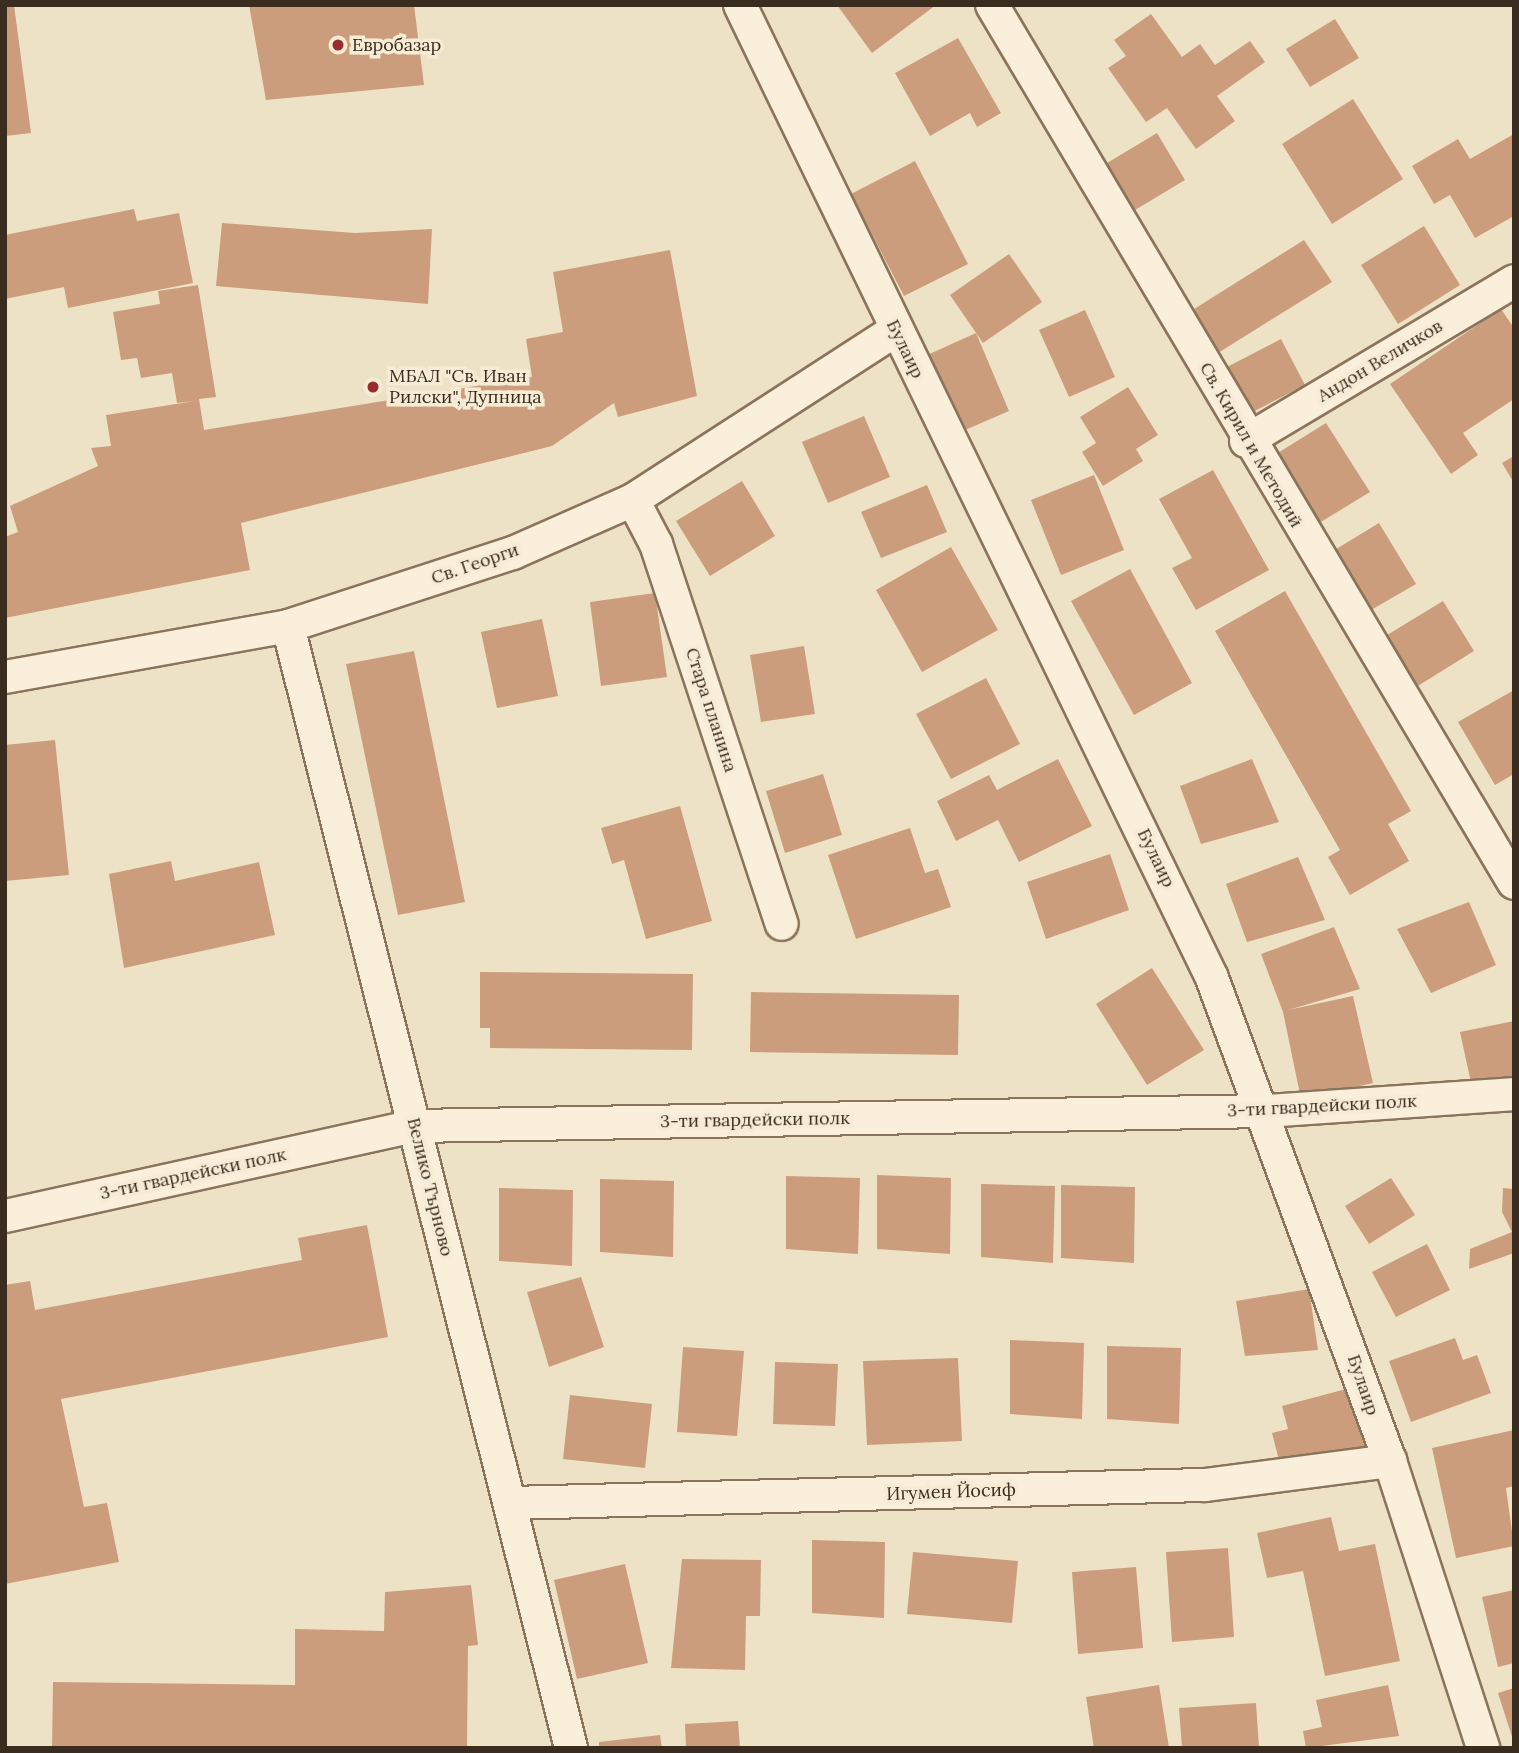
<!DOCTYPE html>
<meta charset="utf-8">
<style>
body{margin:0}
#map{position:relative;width:1519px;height:1753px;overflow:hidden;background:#eee2c6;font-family:Lora,serif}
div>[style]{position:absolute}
.building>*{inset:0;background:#cc9d7c}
.roads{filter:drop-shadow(2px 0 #8a745c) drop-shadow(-2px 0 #8a745c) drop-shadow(0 2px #8a745c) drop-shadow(0 -2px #8a745c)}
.minor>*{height:32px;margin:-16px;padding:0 16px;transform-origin:16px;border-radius:16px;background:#f9efda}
.dots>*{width:19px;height:19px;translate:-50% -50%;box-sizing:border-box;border:4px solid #f6ecd6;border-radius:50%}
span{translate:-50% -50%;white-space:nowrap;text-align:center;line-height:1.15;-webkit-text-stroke:7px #f6ecd6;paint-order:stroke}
.poi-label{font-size:18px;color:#3a2c1f}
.left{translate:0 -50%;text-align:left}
.street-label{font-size:18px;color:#3a2c1f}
.frame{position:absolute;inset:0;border:7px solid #3a2c1f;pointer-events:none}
</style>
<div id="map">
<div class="building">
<div style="clip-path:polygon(5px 5px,14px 5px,31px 133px,5px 136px)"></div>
<div style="clip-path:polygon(249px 5px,414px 5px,424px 85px,266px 100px)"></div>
<div style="clip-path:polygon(837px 5px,936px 5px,872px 53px)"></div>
<div style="clip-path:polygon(1151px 14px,1182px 57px,1200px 44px,1215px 65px,1250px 41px,1265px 62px,1217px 96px,1235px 121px,1196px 149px,1167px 108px,1146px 122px,1108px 68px,1126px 56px,1114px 40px)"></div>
<div style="clip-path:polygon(1335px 19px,1359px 58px,1310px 87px,1286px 49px)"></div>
<div style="clip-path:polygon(958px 38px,1001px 113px,977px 127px,970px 113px,930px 136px,895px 73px)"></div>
<div style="clip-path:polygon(1353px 99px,1403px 179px,1332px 224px,1282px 144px)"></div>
<div style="clip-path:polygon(1157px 133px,1185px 180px,1130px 213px,1102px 166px)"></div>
<div style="clip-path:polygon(1514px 134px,1514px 216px,1475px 238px,1450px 195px,1434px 204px,1412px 166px,1458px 139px,1470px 159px)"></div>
<div style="clip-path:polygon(915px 161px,968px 264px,904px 296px,851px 194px)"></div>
<div style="clip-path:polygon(134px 209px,137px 221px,179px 213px,193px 283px,68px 308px,64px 287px,5px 299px,5px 235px)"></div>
<div style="clip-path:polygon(222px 223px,355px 233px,432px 229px,428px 304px,216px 286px)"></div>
<div style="clip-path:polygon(1424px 226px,1460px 285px,1398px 324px,1361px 265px)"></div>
<div style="clip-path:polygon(1304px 240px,1332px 282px,1218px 353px,1191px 311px)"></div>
<div style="clip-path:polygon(670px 250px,697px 396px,618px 417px,614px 403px,552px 446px,241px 523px,250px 570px,5px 618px,5px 537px,18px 532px,10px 506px,98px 466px,91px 448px,111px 446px,106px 415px,195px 401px,177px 403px,172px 373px,141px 378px,137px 358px,121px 360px,113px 312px,160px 304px,158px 291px,198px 285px,216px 397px,199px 399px,204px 430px,532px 377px,526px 339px,563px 332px,553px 272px)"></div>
<div style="clip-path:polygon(1009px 254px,1042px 302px,983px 343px,950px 295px)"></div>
<div style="clip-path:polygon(1501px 309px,1514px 328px,1514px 399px,1463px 433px,1478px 455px,1451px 474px,1390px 384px)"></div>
<div style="clip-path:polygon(1085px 310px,1115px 377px,1069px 397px,1039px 330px)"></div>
<div style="clip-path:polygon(976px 333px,1009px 411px,958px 433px,925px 356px)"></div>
<div style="clip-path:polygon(1281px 339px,1305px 385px,1247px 415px,1223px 369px)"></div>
<div style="clip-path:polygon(1128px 387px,1158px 435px,1136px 449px,1143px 461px,1103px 486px,1082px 452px,1096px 443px,1080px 417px)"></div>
<div style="clip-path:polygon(864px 416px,890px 477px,828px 503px,802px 442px)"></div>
<div style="clip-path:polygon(1326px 423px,1370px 492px,1311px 528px,1268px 459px)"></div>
<div style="clip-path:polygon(1514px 456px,1514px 483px,1502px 463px)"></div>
<div style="clip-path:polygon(1213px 470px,1269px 570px,1196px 610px,1172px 568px,1192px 558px,1159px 499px)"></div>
<div style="clip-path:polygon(1094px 475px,1124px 550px,1061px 575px,1031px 500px)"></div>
<div style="clip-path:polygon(742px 481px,775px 536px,710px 576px,676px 521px)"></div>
<div style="clip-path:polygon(927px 485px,947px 532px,881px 558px,861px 512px)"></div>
<div style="clip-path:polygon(1379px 523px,1416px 584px,1359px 617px,1323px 557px)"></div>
<div style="clip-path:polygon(951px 547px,998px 630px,922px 672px,876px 590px)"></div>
<div style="clip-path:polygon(1130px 569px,1192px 683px,1134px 715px,1071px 601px)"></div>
<div style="clip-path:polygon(1285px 591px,1411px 811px,1388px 824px,1409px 861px,1350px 895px,1328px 857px,1340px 850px,1215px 631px)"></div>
<div style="clip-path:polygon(655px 593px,667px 677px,601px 686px,590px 602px)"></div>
<div style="clip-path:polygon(1443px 601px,1474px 651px,1405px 694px,1374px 643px)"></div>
<div style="clip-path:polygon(542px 619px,558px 696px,497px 708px,481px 632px)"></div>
<div style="clip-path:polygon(804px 646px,815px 714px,761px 722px,750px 655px)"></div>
<div style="clip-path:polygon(414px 651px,465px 902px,398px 915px,346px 664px)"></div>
<div style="clip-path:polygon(986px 678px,1020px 744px,951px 779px,916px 714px)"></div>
<div style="clip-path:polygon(1514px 690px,1514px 774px,1495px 785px,1458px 722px)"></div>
<div style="clip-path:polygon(55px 740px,69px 875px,5px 881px,5px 745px)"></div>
<div style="clip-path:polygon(1058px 759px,1092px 826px,1019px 862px,998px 820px,956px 841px,937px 801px,989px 775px,997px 790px)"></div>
<div style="clip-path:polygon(1252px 759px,1279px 822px,1201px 844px,1180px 786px)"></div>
<div style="clip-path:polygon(823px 774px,842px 835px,785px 853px,766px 791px)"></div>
<div style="clip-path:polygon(680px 806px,712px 921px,646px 939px,624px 860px,612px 864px,601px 828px)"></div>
<div style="clip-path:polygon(910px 828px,925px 873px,938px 869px,951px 907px,856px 939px,828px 855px)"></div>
<div style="clip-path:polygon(1110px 854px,1129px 910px,1046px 939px,1027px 882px)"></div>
<div style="clip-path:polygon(1298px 857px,1325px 920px,1247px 942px,1226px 884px)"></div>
<div style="clip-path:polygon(171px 861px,175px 881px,259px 862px,275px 935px,124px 968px,109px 874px)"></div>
<div style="clip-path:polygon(1469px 902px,1496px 965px,1431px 993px,1397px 929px)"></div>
<div style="clip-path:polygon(1334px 927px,1360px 989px,1288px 1010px,1353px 996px,1373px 1083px,1301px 1099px,1283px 1012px,1261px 954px)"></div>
<div style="clip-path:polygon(1152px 968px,1204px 1050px,1147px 1085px,1096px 1004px)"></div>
<div style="clip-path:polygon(480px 972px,693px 974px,692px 1050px,490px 1048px,490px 1028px,480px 1028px)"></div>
<div style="clip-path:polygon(751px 992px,959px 995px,958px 1055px,750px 1052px)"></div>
<div style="clip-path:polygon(1514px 1021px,1514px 1083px,1473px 1092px,1460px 1032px)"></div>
<div style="clip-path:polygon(877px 1175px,951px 1178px,950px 1254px,877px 1249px)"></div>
<div style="clip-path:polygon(786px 1176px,860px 1178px,858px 1254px,786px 1249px)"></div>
<div style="clip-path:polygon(1391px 1178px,1415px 1215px,1369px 1244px,1345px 1206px)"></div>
<div style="clip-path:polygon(600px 1179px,674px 1181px,673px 1257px,600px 1252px)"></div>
<div style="clip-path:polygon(981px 1184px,1055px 1186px,1053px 1263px,981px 1257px)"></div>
<div style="clip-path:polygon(1061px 1185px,1135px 1187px,1134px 1263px,1061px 1258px)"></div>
<div style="clip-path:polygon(499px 1188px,573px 1190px,572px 1266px,499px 1261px)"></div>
<div style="clip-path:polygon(1503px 1188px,1514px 1189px,1514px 1253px,1469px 1269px,1470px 1249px,1512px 1232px,1502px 1212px)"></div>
<div style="clip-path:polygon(367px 1225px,388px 1337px,61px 1399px,84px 1507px,107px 1503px,119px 1562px,5px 1584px,5px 1285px,30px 1281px,35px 1310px,302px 1260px,298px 1238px)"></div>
<div style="clip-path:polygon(1427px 1244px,1450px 1290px,1396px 1317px,1372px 1272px)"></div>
<div style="clip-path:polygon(581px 1277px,604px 1347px,549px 1367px,527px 1292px)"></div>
<div style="clip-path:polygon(1309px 1289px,1318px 1350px,1245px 1356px,1236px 1301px)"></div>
<div style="clip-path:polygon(1455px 1338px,1463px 1360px,1477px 1355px,1491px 1393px,1411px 1422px,1389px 1361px)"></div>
<div style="clip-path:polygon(1010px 1340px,1084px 1343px,1082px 1419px,1010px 1414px)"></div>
<div style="clip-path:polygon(1107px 1346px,1181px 1348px,1179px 1424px,1107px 1419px)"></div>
<div style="clip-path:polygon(683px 1347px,744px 1351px,737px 1436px,677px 1432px)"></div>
<div style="clip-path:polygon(958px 1358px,962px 1441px,867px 1445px,863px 1361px)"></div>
<div style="clip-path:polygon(775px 1362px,838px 1364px,835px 1426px,773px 1424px)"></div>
<div style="clip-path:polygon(1350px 1388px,1366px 1452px,1282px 1472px,1272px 1433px,1288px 1429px,1282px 1406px)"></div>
<div style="clip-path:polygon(570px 1395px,652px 1404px,645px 1468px,563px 1459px)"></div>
<div style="clip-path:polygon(1514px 1430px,1514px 1486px,1506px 1488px,1514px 1546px,1456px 1558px,1432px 1448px)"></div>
<div style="clip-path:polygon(1331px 1517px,1339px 1551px,1375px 1544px,1400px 1661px,1325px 1676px,1303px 1571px,1267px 1578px,1257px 1533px)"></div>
<div style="clip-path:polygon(812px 1540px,885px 1542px,884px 1618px,812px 1613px)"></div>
<div style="clip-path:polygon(1228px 1548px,1234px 1637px,1172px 1642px,1166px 1552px)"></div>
<div style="clip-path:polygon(913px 1552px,1018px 1561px,1012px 1623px,907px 1614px)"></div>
<div style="clip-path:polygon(682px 1559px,761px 1560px,760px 1616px,746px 1616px,745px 1670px,671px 1668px)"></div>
<div style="clip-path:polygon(625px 1564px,648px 1663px,577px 1679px,554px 1580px)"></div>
<div style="clip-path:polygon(1136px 1567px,1143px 1648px,1078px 1654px,1072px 1572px)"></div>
<div style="clip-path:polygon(471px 1585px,478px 1645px,468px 1646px,467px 1748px,52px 1748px,53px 1682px,295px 1685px,295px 1629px,384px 1631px,385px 1592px)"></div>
<div style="clip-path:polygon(1514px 1590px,1514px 1663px,1498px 1667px,1482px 1597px)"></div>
<div style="clip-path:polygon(1159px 1685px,1169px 1748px,1094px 1748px,1086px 1697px)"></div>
<div style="clip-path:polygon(1388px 1685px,1399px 1736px,1306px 1748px,1303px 1731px,1322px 1727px,1316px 1700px)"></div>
<div style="clip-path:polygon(1514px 1688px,1514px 1740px,1513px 1740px,1498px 1693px)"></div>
<div style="clip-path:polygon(1256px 1703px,1259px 1748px,1182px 1748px,1179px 1708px)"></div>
<div style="clip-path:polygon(738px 1721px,740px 1748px,686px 1748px,685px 1724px)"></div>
<div style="clip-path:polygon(660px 1735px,662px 1748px,599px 1748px,599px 1742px)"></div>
</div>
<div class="roads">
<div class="minor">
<div style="left:740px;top:5px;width:1081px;rotate:64.12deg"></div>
<div style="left:1212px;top:978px;width:515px;rotate:69.77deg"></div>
<div style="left:1390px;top:1461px;width:302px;rotate:72deg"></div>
<div style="left:992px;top:5px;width:1021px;rotate:59.27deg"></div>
<div style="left:1246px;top:441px;width:312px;rotate:-30.8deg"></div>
<div style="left:633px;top:500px;width:50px;rotate:62.4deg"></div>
<div style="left:656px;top:544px;width:400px;rotate:71.7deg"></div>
<div style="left:288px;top:626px;width:1157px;rotate:75.84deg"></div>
<div style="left:5px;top:677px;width:288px;rotate:-10.2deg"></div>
<div style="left:288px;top:626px;width:237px;rotate:-18deg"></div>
<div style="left:513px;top:553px;width:131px;rotate:-23.8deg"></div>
<div style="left:633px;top:500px;width:313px;rotate:-32.9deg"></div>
<div style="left:5px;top:1216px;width:420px;rotate:-12.4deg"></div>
<div style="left:415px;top:1126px;width:851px;rotate:-1.01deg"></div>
<div style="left:1266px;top:1111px;width:249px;rotate:-3.9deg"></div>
<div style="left:511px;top:1503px;width:694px;rotate:-1.49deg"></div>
<div style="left:1205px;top:1485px;width:187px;rotate:-7.4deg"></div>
</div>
</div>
<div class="dots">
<div style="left:338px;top:45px;background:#992c2d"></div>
<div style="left:373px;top:387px;background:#992c2d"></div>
</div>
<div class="poi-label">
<span class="left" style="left:352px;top:45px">Евробазар</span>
<span class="left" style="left:389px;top:387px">МБАЛ "Св. Иван<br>Рилски", Дупница</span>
</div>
<div class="street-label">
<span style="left:905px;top:349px;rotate:64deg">Булаир</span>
<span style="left:1380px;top:361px;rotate:-31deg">Андон Величков</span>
<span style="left:1251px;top:445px;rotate:60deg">Св. Кирил и Методий</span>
<span style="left:475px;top:564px;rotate:-19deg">Св. Георги</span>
<span style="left:711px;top:710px;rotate:72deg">Стара планина</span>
<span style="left:1156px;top:858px;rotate:64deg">Булаир</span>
<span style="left:1322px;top:1106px;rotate:-3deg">3-ти гвардейски полк</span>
<span style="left:755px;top:1120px;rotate:-1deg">3-ти гвардейски полк</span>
<span style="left:193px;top:1174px;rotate:-12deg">3-ти гвардейски полк</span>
<span style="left:430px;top:1187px;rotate:76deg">Велико Търново</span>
<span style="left:1363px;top:1385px;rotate:71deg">Булаир</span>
<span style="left:951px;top:1492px;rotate:-2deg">Игумен Йосиф</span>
</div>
<div class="frame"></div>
</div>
